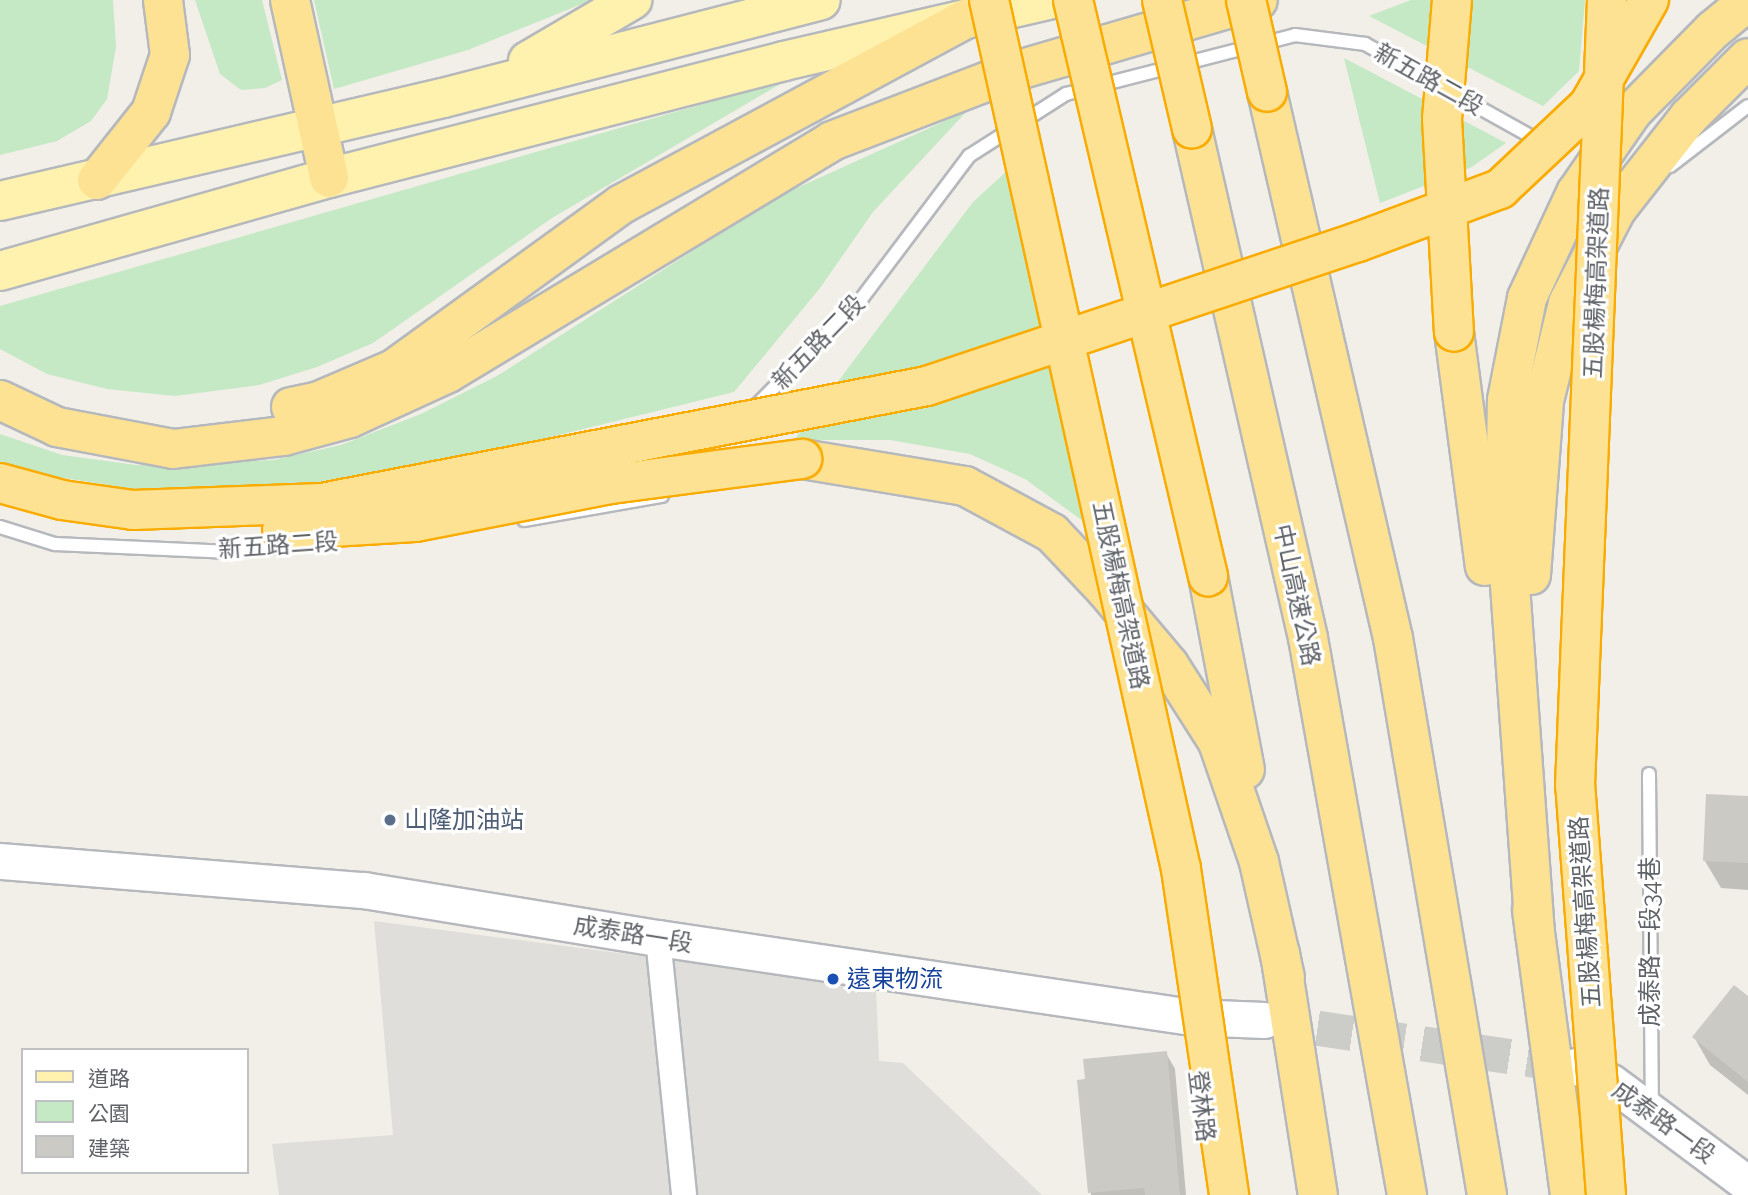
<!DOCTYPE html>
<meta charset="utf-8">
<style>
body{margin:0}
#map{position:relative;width:1748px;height:1195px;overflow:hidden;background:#f1efe8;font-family:Raleway,"Noto Sans TC",sans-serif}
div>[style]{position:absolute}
.industrial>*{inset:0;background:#e0deda}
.green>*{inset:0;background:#c5e8c5}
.shadow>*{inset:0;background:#0003}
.building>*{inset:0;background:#cccac5}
.secondary-tunnel>*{height:35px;margin-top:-17.5px;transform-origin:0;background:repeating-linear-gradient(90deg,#ccccc8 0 35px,transparent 0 53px)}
.roads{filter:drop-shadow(2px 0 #b5b8bc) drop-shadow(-2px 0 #b5b8bc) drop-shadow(0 2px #b5b8bc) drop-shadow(0 -2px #b5b8bc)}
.service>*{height:12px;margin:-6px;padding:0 6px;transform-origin:6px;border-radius:6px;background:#fff}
.minor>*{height:24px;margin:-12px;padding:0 12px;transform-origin:12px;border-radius:12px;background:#fff}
.secondary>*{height:35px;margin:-17.5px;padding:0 17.5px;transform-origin:17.5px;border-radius:17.5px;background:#fff}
.primary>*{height:38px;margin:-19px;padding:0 19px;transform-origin:19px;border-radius:19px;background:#fff2af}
.motorway>*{height:38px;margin:-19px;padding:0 19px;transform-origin:19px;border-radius:19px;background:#fde293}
.bridges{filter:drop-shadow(2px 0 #f9ab00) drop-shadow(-2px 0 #f9ab00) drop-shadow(0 2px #f9ab00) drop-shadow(0 -2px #f9ab00)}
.motorway-bridge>*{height:38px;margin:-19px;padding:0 19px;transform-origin:19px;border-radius:19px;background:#fde293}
.dots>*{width:19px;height:19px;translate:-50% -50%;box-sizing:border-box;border:4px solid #fff;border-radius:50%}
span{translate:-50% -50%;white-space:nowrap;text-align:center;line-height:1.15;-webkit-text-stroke:6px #fff;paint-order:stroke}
.street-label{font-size:24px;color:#5f6368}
.service-label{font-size:24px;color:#4e5e75}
.left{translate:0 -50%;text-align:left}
.transit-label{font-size:24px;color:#164399}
.legend{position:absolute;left:21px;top:1048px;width:228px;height:126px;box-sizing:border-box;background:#fff;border:2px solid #bfc1c3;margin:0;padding:9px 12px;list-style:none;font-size:21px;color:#5f6368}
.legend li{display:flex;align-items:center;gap:14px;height:35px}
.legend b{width:35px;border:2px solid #bfc1c3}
</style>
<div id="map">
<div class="industrial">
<div style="clip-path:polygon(374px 921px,876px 987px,879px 1061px,903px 1063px,1042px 1195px,279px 1195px,272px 1144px,393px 1135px)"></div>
</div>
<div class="green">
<div style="clip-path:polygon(0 0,113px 0,116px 47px,107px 99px,91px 121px,57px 141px,0 155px)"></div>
<div style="clip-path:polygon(195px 0,262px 0,282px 80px,265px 88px,241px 90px,220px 74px)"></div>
<div style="clip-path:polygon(314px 0,592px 0,468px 50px,334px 89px)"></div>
<div style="clip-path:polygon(1411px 0,1585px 0,1579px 71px,1543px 106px,1369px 16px)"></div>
<div style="clip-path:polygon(1344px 58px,1506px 143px,1470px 168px,1380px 203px)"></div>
<div style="clip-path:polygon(787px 80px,552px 218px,373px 343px,317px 367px,259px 385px,175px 396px,107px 389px,47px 374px,0 349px,0 306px)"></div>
<div style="clip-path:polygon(967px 111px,873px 212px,820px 288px,734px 392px,379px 479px,186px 497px,0 468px,0 434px,62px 455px,136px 465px,273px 460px,341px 445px,421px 414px,497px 376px,777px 197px)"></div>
<div style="clip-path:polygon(1007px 171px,1090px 526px,1025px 479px,970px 454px,890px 440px,794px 440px,973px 202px)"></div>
</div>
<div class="shadow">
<div style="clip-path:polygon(1748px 798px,1748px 890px,1721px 888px,1705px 861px)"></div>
<div style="clip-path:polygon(1748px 998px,1748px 1095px,1710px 1065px,1694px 1037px)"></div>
<div style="clip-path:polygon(1166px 1053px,1175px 1069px,1186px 1195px,1091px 1195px,1079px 1081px)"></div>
</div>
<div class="building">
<div style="clip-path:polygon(1706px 794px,1748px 796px,1748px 863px,1703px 861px)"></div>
<div style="clip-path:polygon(1734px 985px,1748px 996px,1748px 1082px,1692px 1037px)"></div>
<div style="clip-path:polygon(1167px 1051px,1180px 1195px,1145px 1195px,1144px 1188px,1088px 1193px,1077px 1080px,1085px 1079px,1083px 1059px)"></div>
</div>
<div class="secondary-tunnel">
<div style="left:1265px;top:1020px;width:314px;rotate:8.4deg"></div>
</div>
<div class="roads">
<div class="service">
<div style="left:1670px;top:166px;width:98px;rotate:-37.6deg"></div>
<div style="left:752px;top:410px;width:157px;rotate:-45.5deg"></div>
<div style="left:862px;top:298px;width:178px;rotate:-53deg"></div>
<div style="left:969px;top:156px;width:115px;rotate:-32.6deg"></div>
<div style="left:1066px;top:94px;width:236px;rotate:-14.4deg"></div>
<div style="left:1295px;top:35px;width:71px;rotate:7.3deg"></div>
<div style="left:1365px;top:44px;width:201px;rotate:29.1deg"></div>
<div style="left:524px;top:520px;width:140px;rotate:-9.9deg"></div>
<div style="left:0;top:527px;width:58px;rotate:17.2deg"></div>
<div style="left:55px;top:544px;width:176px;rotate:2.6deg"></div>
<div style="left:231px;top:552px;width:60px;rotate:-5.7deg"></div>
<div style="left:1649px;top:774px;width:332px;rotate:89.5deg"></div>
</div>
<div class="minor">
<div style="left:658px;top:938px;width:258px;rotate:84.2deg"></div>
</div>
<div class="secondary">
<div style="left:0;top:861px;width:365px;rotate:4.6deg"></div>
<div style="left:364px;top:890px;width:298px;rotate:9.3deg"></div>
<div style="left:658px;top:938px;width:539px;rotate:8.43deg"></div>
<div style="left:1191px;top:1017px;width:73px;rotate:2.4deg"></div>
<div style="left:1576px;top:1066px;width:38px;rotate:25deg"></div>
<div style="left:1611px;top:1082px;width:171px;rotate:36.7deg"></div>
</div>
<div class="primary">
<div style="left:528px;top:61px;width:121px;rotate:-30.4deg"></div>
<div style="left:0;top:201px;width:455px;rotate:-13.1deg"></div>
<div style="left:443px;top:98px;width:390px;rotate:-14.5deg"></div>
<div style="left:0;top:271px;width:342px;rotate:-15.8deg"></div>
<div style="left:329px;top:178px;width:470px;rotate:-14.4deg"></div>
<div style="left:784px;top:61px;width:272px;rotate:-13deg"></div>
</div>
<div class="motorway">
<div style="left:290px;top:0;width:182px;rotate:77.6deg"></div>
<div style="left:1267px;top:92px;width:560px;rotate:77.01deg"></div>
<div style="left:1393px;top:638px;width:565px;rotate:80.42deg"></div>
<div style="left:1192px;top:129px;width:522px;rotate:77.16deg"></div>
<div style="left:1308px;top:638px;width:566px;rotate:79.92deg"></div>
<div style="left:97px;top:180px;width:87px;rotate:-51.5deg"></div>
<div style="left:151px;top:112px;width:60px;rotate:-71.6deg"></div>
<div style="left:170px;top:55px;width:55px;rotate:-97.3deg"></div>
<div style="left:1454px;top:332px;width:236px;rotate:82.5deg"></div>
<div style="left:0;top:400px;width:63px;rotate:25.3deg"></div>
<div style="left:57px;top:427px;width:118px;rotate:10.7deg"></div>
<div style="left:173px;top:449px;width:112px;rotate:-6.7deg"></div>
<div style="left:284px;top:436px;width:68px;rotate:-15.3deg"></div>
<div style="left:350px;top:418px;width:108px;rotate:-24.7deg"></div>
<div style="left:448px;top:373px;width:449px;rotate:-31.1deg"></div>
<div style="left:832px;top:141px;width:193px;rotate:-21deg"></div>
<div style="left:1012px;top:72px;width:256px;rotate:-16.3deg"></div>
<div style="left:291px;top:407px;width:29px;rotate:-12deg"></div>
<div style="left:319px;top:401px;width:82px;rotate:-23.1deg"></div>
<div style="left:394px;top:369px;width:281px;rotate:-35.9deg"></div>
<div style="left:622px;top:204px;width:391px;rotate:-28.3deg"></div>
<div style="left:802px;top:459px;width:165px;rotate:9.4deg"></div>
<div style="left:965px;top:486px;width:99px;rotate:28.4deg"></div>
<div style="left:1052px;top:533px;width:77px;rotate:46.6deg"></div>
<div style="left:1105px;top:589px;width:99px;rotate:49.9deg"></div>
<div style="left:1169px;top:665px;width:91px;rotate:57.5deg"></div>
<div style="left:1218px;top:742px;width:127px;rotate:71.1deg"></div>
<div style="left:1259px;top:862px;width:118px;rotate:77.3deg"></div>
<div style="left:1531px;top:575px;width:174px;rotate:-85.7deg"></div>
<div style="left:1544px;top:401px;width:101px;rotate:-76.2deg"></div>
<div style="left:1568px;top:303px;width:105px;rotate:-62.7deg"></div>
<div style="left:1616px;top:210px;width:118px;rotate:-51.9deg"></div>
<div style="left:1689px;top:117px;width:83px;rotate:-45deg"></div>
<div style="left:1208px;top:576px;width:197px;rotate:79.2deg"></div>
<div style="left:1532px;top:910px;width:288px;rotate:82.4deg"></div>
<div style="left:1535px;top:934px;width:424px;rotate:-94.1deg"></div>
<div style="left:1505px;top:511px;width:111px;rotate:-89deg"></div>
<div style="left:1507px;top:400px;width:104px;rotate:-78.9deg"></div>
<div style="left:1527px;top:298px;width:116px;rotate:-65deg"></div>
<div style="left:1576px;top:193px;width:98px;rotate:-55.3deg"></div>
<div style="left:1632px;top:112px;width:115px;rotate:-45.4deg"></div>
<div style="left:1713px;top:30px;width:45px;rotate:-39.6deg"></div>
<div style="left:1280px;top:953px;width:245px;rotate:81.1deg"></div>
</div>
</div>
<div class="bridges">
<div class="motorway-bridge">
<div style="left:989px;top:0;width:890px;rotate:77.54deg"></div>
<div style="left:1181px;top:869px;width:330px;rotate:81.6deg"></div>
<div style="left:1073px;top:0;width:592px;rotate:76.81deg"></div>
<div style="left:1162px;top:0;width:132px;rotate:76.9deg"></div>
<div style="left:1246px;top:0;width:94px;rotate:77.1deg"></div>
<div style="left:1452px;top:0;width:119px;rotate:94.8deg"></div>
<div style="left:1442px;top:119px;width:213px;rotate:86.8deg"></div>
<div style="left:0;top:483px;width:64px;rotate:15.3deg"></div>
<div style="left:62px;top:500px;width:72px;rotate:8deg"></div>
<div style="left:133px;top:510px;width:189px;rotate:-2.1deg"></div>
<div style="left:322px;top:503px;width:616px;rotate:-10.95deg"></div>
<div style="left:927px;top:386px;width:454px;rotate:-18.5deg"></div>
<div style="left:1358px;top:242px;width:152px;rotate:-20.5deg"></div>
<div style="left:1500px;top:189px;width:122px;rotate:-43.3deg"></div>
<div style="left:1589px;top:105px;width:121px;rotate:-60.3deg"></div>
<div style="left:282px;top:530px;width:133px;rotate:-3.4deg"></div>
<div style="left:415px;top:522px;width:200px;rotate:-11deg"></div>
<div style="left:611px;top:484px;width:193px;rotate:-7.5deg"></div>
<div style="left:1606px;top:1195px;width:410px;rotate:-94.3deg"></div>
<div style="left:1575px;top:786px;width:787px;rotate:-87.67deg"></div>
</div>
</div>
<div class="dots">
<div style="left:390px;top:820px;background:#5c6f8a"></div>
<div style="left:833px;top:979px;background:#1a4fb4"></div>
</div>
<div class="street-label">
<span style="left:1429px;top:79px;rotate:29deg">新五路二段</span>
<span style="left:1596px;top:283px;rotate:-88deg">五股楊梅高架道路</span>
<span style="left:818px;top:342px;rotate:-46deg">新五路二段</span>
<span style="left:278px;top:545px;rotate:-4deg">新五路二段</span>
<span style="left:1121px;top:595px;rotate:78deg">五股楊梅高架道路</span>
<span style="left:1297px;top:595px;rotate:78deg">中山高速公路</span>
<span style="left:1585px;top:912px;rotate:-94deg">五股楊梅高架道路</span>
<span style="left:633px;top:934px;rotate:9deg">成泰路一段</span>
<span style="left:1650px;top:942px;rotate:-90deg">成泰路一段34巷</span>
<span style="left:1202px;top:1106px;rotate:83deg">登林路</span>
<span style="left:1664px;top:1122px;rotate:36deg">成泰路一段</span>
</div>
<div class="service-label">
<span class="left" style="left:404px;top:820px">山隆加油站</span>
</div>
<div class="transit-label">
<span class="left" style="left:847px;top:979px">遠東物流</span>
</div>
<ul class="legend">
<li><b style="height:9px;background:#fff2af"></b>道路</li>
<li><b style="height:19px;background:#c5e8c5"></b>公園</li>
<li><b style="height:19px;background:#cccac5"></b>建築</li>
</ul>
</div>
